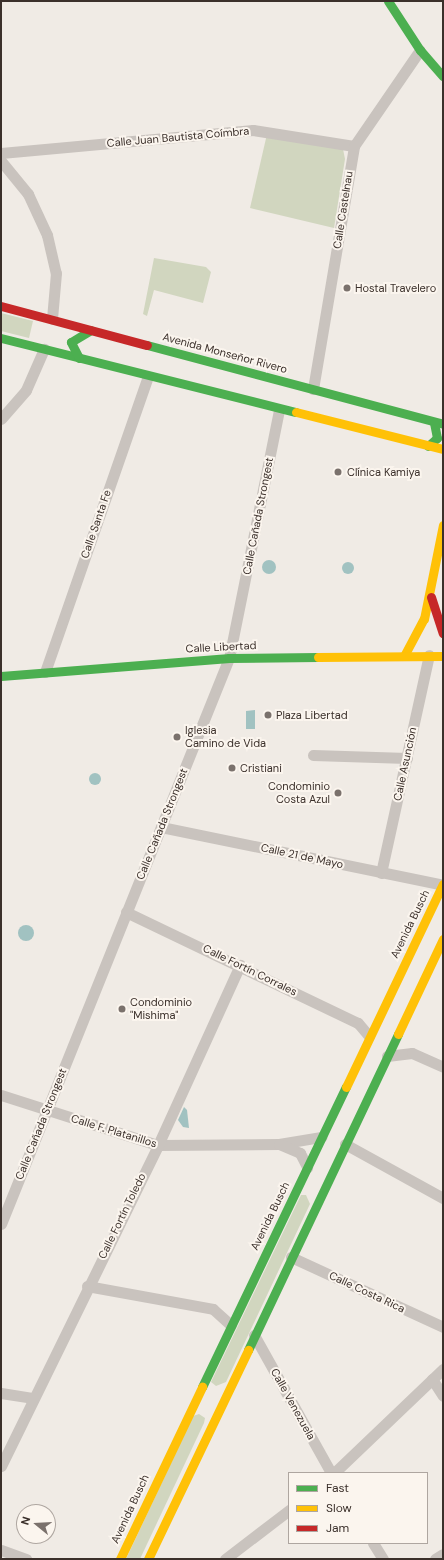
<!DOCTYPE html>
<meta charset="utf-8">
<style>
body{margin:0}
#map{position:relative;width:444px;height:1560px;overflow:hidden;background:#f0ebe5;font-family:"DM Sans",sans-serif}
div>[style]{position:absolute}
.green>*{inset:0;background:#d1d6bf}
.water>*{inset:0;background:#a1c2c1}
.round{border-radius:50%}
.street>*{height:11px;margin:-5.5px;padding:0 5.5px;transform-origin:5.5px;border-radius:5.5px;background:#c9c3be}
.fast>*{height:9px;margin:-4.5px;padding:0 4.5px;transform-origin:4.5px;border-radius:4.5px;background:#4caf50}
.slow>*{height:9px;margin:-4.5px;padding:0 4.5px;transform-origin:4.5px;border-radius:4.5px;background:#ffc107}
.jam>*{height:9px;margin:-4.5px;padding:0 4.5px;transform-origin:4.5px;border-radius:4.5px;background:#c62828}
.dots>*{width:11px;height:11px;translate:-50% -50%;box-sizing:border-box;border:2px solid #fbf5ee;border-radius:50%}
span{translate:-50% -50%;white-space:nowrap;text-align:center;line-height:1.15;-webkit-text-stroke:4px #fbf5ee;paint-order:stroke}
.street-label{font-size:11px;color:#3b302b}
.poi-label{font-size:11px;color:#3b302b}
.left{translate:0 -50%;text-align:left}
.right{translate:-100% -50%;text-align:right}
.frame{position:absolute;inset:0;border:2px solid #3b302b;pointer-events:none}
.legend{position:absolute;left:288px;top:1472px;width:140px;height:72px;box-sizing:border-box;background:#fbf5ee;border:1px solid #aea6a0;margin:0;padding:5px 7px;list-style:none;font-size:12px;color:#3b302b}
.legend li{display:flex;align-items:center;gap:8px;height:20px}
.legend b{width:20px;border:1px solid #aea6a0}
.north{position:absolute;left:16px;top:1504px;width:40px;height:40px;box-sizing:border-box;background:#fbf5ee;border:1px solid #aea6a0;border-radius:50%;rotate:288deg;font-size:11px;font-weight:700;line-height:16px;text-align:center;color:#3b302b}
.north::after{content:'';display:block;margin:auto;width:14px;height:18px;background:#7a716c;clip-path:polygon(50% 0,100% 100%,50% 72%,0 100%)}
</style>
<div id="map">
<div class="green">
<div style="clip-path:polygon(267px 134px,343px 149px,345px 159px,334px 228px,250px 208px)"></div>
<div style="clip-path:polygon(154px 258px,206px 267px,211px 272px,203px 303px,154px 290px,147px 316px,143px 314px)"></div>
<div style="clip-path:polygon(1px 313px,33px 321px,29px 338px,1px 331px)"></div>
<div style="clip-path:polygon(301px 1195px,306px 1195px,310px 1204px,226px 1382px,216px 1386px,211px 1382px)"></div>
<div style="clip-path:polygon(199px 1414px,205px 1418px,204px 1423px,140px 1559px,126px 1559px,193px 1416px)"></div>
</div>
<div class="water">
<div class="round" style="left:262px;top:560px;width:14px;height:14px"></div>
<div class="round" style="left:342px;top:562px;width:12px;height:12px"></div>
<div style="clip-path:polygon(255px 710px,255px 729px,246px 729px,246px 711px)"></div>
<div class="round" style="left:89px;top:773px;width:12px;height:12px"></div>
<div class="round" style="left:18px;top:925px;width:16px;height:16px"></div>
<div style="clip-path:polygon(184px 1107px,187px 1110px,189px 1128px,183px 1127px,178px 1120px)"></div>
</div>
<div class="street">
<div style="left:1px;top:153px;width:253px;rotate:-5.2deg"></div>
<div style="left:253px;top:130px;width:102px;rotate:9deg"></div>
<div style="left:1px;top:161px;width:43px;rotate:50.7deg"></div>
<div style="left:28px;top:194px;width:45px;rotate:65.1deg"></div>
<div style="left:47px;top:235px;width:39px;rotate:77deg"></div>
<div style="left:56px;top:273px;width:46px;rotate:95deg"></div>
<div style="left:313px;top:389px;width:246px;rotate:-80.4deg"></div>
<div style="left:354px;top:146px;width:116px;rotate:-55.5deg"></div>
<div style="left:1px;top:419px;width:38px;rotate:-49deg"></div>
<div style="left:26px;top:390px;width:45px;rotate:-66.3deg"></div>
<div style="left:45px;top:672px;width:313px;rotate:-70.8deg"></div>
<div style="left:313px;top:755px;width:94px;rotate:1.8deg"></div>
<div style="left:161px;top:827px;width:288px;rotate:11.6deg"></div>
<div style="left:381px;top:873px;width:223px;rotate:-77.6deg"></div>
<div style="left:126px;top:912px;width:257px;rotate:25.6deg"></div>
<div style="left:358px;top:1023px;width:17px;rotate:50deg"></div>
<div style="left:387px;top:1056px;width:25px;rotate:-7deg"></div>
<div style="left:412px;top:1053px;width:34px;rotate:24deg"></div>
<div style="left:1px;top:1095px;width:165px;rotate:17.7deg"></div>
<div style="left:158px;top:1145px;width:121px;rotate:-0.5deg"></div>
<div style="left:279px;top:1144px;width:43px;rotate:-9.5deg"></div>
<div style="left:279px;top:1144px;width:23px;rotate:23deg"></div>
<div style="left:300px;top:1153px;width:16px;rotate:63deg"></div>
<div style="left:345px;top:1144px;width:112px;rotate:28.9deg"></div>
<div style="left:1px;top:1224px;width:610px;rotate:-68.06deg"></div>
<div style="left:229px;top:658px;width:253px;rotate:-78.6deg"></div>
<div style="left:291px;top:1257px;width:167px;rotate:24.7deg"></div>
<div style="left:87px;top:1286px;width:128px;rotate:10.3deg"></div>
<div style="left:213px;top:1309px;width:24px;rotate:42deg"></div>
<div style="left:254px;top:1335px;width:158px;rotate:60.8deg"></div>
<div style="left:432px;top:1379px;width:20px;rotate:57deg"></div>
<div style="left:1px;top:1393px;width:33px;rotate:9deg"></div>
<div style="left:1px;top:1466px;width:357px;rotate:-63.9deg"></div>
<div style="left:158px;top:1145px;width:198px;rotate:-65.5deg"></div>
<div style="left:334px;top:1473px;width:151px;rotate:-43.7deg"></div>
<div style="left:373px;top:1543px;width:19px;rotate:58deg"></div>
<div style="left:1px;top:1550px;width:27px;rotate:20deg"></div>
<div style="left:225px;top:1559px;width:81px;rotate:-37.4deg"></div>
<div style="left:435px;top:1559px;width:9px;rotate:-32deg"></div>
</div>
<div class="fast">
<div style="left:388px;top:1px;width:59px;rotate:56.9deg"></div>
<div style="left:420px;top:50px;width:35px;rotate:49deg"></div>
<div style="left:1px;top:338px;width:304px;rotate:14.1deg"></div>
<div style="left:147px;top:345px;width:306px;rotate:14.9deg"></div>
<div style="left:79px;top:358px;width:18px;rotate:-117deg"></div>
<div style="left:71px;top:342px;width:23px;rotate:-31deg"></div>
<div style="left:428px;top:446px;width:12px;rotate:-42deg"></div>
<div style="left:437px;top:438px;width:16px;rotate:-101deg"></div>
<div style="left:1px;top:676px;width:229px;rotate:-4.5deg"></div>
<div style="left:229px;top:658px;width:89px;rotate:-0.6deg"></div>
<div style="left:248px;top:1350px;width:350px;rotate:-64.6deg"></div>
<div style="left:202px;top:1387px;width:333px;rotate:-64.4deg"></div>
</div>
<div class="slow">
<div style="left:296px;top:412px;width:152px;rotate:14.1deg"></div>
<div style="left:405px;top:654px;width:40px;rotate:-62deg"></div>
<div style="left:424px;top:619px;width:96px;rotate:-78.6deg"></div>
<div style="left:318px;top:657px;width:125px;rotate:-0.5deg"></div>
<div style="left:398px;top:1034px;width:105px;rotate:-64.7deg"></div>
<div style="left:346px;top:1087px;width:225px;rotate:-64.5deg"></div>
<div style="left:120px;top:1559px;width:191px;rotate:-64.5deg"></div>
<div style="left:148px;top:1559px;width:232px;rotate:-64.4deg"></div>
</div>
<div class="jam">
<div style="left:1px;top:306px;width:151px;rotate:15deg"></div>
<div style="left:431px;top:597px;width:38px;rotate:72deg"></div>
</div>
<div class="dots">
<div style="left:347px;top:288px;background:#7a716c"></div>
<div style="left:338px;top:472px;background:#7a716c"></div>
<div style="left:268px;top:715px;background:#7a716c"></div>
<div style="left:177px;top:737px;background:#7a716c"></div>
<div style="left:232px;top:768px;background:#7a716c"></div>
<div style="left:338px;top:793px;background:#7a716c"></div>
<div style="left:122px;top:1009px;background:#7a716c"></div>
</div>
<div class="street-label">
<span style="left:178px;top:137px;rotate:-5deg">Calle Juan Bautista Coímbra</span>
<span style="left:343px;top:210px;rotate:-81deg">Calle Castelnau</span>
<span style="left:225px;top:353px;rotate:15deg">Avenida Monseñor Rivero</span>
<span style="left:258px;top:516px;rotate:-79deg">Calle Cañada Strongest</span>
<span style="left:96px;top:524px;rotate:-71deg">Calle Santa Fe</span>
<span style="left:221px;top:647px;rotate:-3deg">Calle Libertad</span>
<span style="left:405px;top:764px;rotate:-78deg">Calle Asunción</span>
<span style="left:162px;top:824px;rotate:-68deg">Calle Cañada Strongest</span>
<span style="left:302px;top:856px;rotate:12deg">Calle 21 de Mayo</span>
<span style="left:410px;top:924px;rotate:-64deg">Avenida Busch</span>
<span style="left:250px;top:970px;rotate:26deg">Calle Fortín Corrales</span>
<span style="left:41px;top:1124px;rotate:-68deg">Calle Cañada Strongest</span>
<span style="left:114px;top:1131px;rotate:17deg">Calle F. Platanillos</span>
<span style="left:122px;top:1216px;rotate:-64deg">Calle Fortín Toledo</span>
<span style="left:270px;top:1216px;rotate:-64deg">Avenida Busch</span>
<span style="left:367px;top:1292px;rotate:25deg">Calle Costa Rica</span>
<span style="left:293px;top:1404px;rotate:61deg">Calle Venezuela</span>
<span style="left:130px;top:1509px;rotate:-65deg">Avenida Busch</span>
</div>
<div class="poi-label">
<span class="left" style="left:355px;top:288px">Hostal Travelero</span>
<span class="left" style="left:347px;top:472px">Clínica Kamiya</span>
<span class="left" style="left:276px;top:715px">Plaza Libertad</span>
<span class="left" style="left:185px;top:737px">Iglesia<br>Camino de Vida</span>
<span class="left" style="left:240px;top:768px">Cristiani</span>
<span class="right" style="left:330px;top:793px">Condominio<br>Costa Azul</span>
<span class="left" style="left:130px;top:1009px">Condominio<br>"Mishima"</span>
</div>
<div class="frame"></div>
<ul class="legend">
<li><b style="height:5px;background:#4caf50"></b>Fast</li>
<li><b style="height:5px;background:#ffc107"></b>Slow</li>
<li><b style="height:5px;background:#c62828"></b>Jam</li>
</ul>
<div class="north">N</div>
</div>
